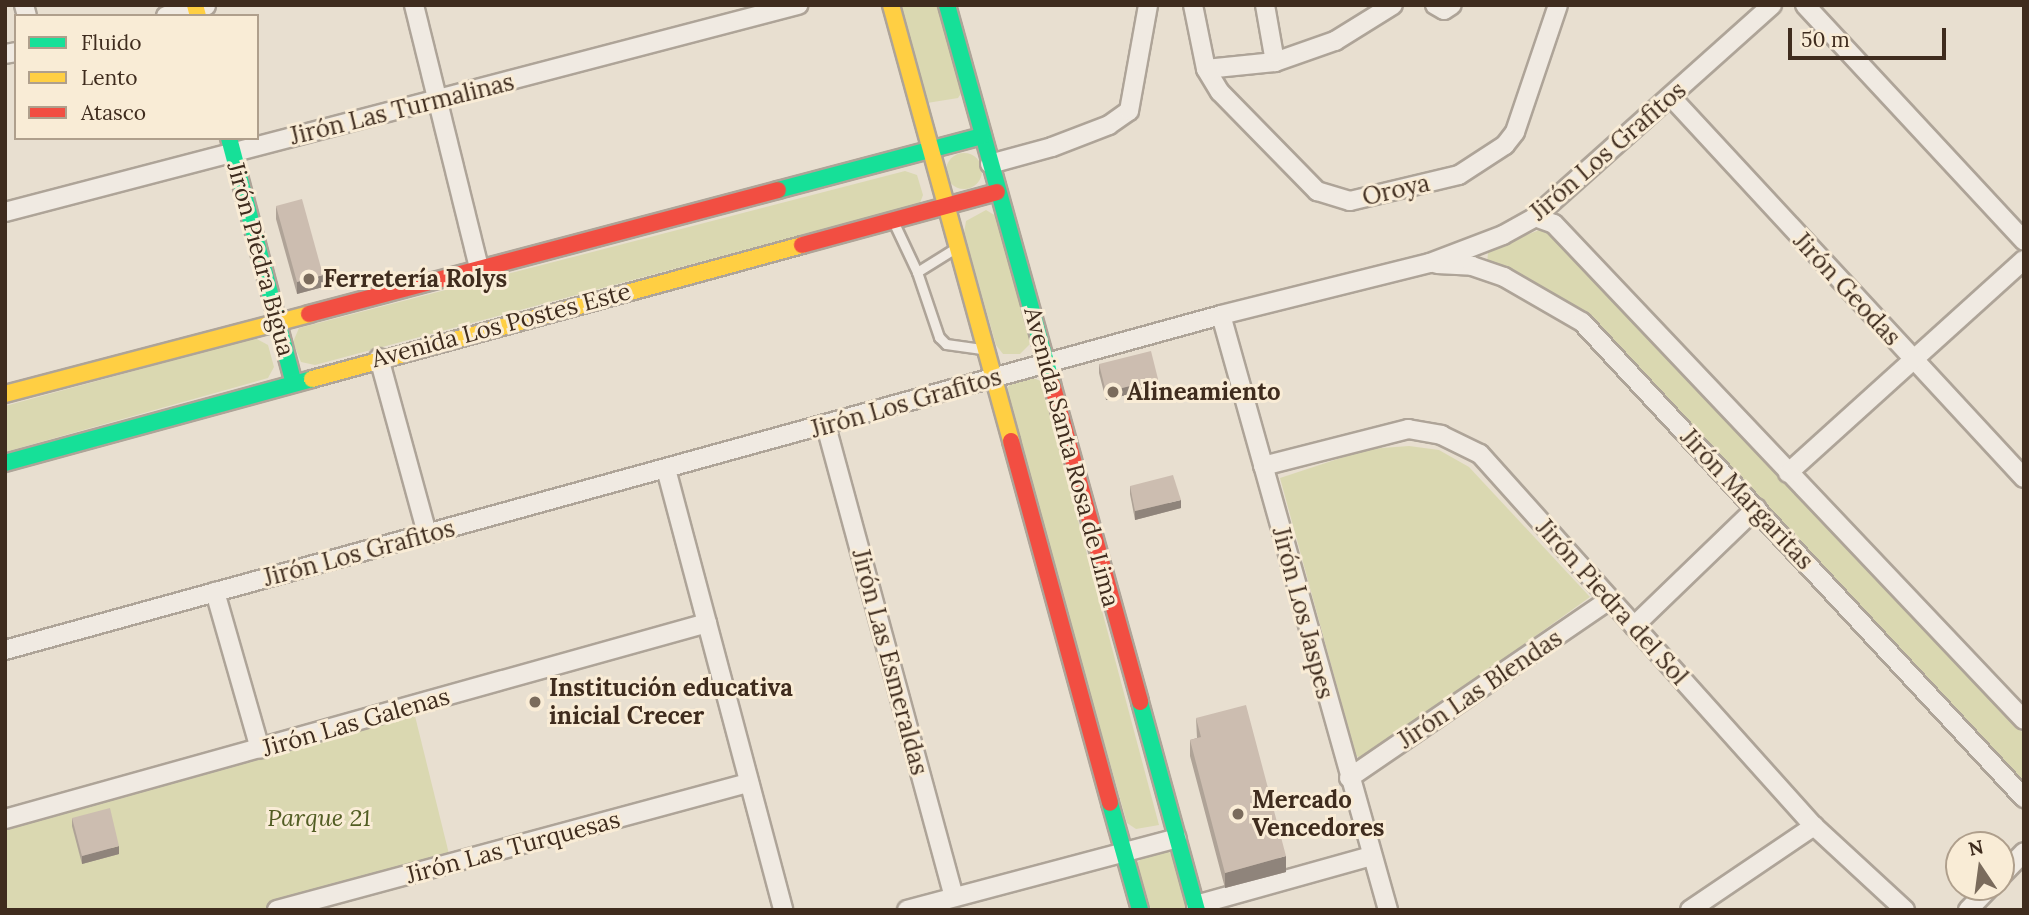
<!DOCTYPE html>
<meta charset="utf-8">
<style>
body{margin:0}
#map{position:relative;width:2029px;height:915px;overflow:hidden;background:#e8dfd0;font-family:Lora,serif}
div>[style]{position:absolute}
.green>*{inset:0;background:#dad8b1}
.round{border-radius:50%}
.roads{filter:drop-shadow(2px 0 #aea498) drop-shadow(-2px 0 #aea498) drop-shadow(0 2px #aea498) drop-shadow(0 -2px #aea498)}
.lane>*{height:9px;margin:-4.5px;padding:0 4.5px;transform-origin:4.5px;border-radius:4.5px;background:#f0eae2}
.street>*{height:18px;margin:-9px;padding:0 9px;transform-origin:9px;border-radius:9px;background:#f0eae2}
.fast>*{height:16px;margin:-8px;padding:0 8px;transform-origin:8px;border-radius:8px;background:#16e098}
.slow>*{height:16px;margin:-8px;padding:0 8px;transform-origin:8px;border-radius:8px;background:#ffcf43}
.jam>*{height:16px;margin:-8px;padding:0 8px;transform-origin:8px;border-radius:8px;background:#f24e42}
.wall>*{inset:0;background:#afa397}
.shaded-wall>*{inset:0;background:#8f847b}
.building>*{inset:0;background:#ccbdb0}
.dots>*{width:19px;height:19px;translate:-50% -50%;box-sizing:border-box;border:4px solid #f9ecd6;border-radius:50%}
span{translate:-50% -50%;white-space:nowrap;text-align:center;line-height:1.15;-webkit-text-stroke:6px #f9ecd6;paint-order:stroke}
.street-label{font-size:24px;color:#3f2c1e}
.poi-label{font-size:24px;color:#3f2c1e;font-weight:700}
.left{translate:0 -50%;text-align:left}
.park-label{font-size:24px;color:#525d23;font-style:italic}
.frame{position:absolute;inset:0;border:7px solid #3f2c1e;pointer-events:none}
.legend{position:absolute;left:14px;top:14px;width:245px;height:126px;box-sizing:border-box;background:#f9ecd6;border:2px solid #af9f8c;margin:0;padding:9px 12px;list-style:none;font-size:21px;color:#3f2c1e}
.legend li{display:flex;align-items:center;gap:14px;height:35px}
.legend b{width:35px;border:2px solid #af9f8c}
.north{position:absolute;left:1945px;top:831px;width:70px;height:70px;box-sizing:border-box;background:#f9ecd6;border:2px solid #af9f8c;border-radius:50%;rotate:347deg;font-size:19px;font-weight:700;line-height:28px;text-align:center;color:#3f2c1e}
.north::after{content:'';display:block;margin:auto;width:24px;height:32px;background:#7a6b5c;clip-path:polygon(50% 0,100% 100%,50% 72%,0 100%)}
.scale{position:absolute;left:1788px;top:28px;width:158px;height:32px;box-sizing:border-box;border:4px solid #3f2c1e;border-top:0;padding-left:9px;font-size:21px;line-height:24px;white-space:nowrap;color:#3f2c1e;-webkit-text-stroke:5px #f9ecd6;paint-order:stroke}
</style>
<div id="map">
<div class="green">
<div style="clip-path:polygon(901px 5px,940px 5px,962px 92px,958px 98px,927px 103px)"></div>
<div class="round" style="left:946px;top:153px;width:36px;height:36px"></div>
<div style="clip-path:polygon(905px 171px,917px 175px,923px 195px,920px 203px,315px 365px,301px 362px,293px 342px,299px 328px)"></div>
<div style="clip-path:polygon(986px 210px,996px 216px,1031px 343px,1020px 354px,1003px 354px,996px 345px,964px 233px,966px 221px)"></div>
<div style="clip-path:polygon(1542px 229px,1552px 231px,2024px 734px,2024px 782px,1590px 321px,1539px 285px,1487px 263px,1488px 253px,1495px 247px)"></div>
<div style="clip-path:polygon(255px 338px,268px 345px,274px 367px,268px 378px,5px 452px,5px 406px)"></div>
<div style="clip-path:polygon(1030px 377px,1041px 381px,1159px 825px,1136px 829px,1127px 823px,1004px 392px,1012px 382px)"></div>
<div style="clip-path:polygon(1409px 446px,1439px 450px,1469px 467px,1590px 597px,1364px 759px,1356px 756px,1280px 478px,1368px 449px)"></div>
<div style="clip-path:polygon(415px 716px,450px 858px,260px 910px,5px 910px,5px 829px)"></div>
<div style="clip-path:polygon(1166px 850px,1173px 855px,1188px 910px,1151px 910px,1137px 863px,1146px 854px)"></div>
</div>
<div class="roads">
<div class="lane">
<div style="left:893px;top:221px;width:56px;rotate:64.8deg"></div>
<div style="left:917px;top:272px;width:69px;rotate:71.3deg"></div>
<div style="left:939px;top:337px;width:10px;rotate:45deg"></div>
<div style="left:946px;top:344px;width:36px;rotate:8deg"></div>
<div style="left:917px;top:272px;width:44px;rotate:-31.9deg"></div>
</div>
<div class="street">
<div style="left:24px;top:5px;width:11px;rotate:75deg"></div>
<div style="left:414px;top:5px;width:271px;rotate:76.1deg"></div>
<div style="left:1193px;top:5px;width:65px;rotate:78.5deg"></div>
<div style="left:1206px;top:69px;width:27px;rotate:59deg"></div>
<div style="left:1220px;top:92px;width:139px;rotate:45.6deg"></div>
<div style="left:1317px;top:191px;width:34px;rotate:17deg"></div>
<div style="left:1350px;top:201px;width:112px;rotate:-13.4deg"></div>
<div style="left:1459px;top:175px;width:55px;rotate:-33.1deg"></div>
<div style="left:1505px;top:145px;width:16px;rotate:-52deg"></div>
<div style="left:1515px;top:132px;width:134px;rotate:-71.3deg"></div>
<div style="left:1265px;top:5px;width:58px;rotate:80deg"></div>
<div style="left:1435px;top:5px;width:10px;rotate:29deg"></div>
<div style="left:1444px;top:10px;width:9px;rotate:-32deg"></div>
<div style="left:1805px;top:5px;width:322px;rotate:47.1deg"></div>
<div style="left:166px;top:16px;width:41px;rotate:-14deg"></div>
<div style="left:5px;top:54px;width:11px;rotate:-10deg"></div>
<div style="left:1206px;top:69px;width:69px;rotate:-5.8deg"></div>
<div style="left:1275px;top:62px;width:64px;rotate:-19.3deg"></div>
<div style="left:1335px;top:41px;width:68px;rotate:-31.8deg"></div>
<div style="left:1672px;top:98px;width:518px;rotate:47.19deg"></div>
<div style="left:990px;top:164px;width:64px;rotate:-15.3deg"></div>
<div style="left:1052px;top:147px;width:61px;rotate:-21.1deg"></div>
<div style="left:1109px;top:125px;width:24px;rotate:-35deg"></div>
<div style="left:1129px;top:111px;width:108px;rotate:-79.8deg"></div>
<div style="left:5px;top:212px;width:820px;rotate:-14.63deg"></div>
<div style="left:1535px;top:217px;width:20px;rotate:20deg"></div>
<div style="left:1554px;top:224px;width:683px;rotate:46.54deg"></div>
<div style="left:1437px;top:264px;width:35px;rotate:3deg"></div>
<div style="left:1472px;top:266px;width:34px;rotate:19deg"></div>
<div style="left:1504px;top:277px;width:90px;rotate:30deg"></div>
<div style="left:1582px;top:322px;width:650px;rotate:47.12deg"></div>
<div style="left:1221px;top:315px;width:618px;rotate:74.32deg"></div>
<div style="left:379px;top:358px;width:182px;rotate:74.7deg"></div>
<div style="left:826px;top:426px;width:488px;rotate:74.8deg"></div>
<div style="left:1263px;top:466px;width:150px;rotate:-14.3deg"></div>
<div style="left:1408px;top:429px;width:34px;rotate:10deg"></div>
<div style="left:1441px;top:435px;width:43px;rotate:26deg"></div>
<div style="left:1480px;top:454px;width:500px;rotate:48.1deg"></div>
<div style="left:1814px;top:826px;width:124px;rotate:42.7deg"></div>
<div style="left:666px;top:469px;width:456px;rotate:75.1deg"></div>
<div style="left:1788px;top:473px;width:318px;rotate:-42.1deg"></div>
<div style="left:215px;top:592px;width:163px;rotate:74deg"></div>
<div style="left:1634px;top:626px;width:170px;rotate:-44deg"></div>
<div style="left:5px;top:650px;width:1261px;rotate:-15.4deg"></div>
<div style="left:1221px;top:315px;width:215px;rotate:-14deg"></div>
<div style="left:1430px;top:263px;width:78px;rotate:-21deg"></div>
<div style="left:1503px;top:235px;width:37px;rotate:-29deg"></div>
<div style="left:1535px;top:217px;width:318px;rotate:-41.8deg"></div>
<div style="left:1349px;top:778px;width:316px;rotate:-34.4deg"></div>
<div style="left:5px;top:819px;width:729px;rotate:-15.6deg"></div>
<div style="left:2001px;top:876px;width:33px;rotate:-46deg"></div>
<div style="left:1196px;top:905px;width:183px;rotate:-15.6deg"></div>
<div style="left:277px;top:910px;width:489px;rotate:-15.1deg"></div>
<div style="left:907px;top:910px;width:279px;rotate:-14.9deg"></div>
<div style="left:1690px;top:910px;width:150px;rotate:-34.1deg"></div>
<div style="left:1968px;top:910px;width:32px;rotate:-46deg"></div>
</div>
<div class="fast">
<div style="left:947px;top:5px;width:393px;rotate:74.5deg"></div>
<div style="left:229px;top:138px;width:251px;rotate:75.2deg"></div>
<div style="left:778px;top:190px;width:212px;rotate:-14.8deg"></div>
<div style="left:5px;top:463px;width:318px;rotate:-15.3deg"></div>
<div style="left:1140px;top:702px;width:216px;rotate:74.7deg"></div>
<div style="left:1110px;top:803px;width:111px;rotate:74.3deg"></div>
</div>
<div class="slow">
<div style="left:195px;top:5px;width:11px;rotate:75deg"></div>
<div style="left:891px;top:5px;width:452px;rotate:74.6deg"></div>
<div style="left:312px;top:379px;width:508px;rotate:-15.29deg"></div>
<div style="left:5px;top:394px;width:314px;rotate:-14.7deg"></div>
</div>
<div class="jam">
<div style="left:802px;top:245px;width:202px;rotate:-15.2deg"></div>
<div style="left:309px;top:314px;width:485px;rotate:-14.8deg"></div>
<div style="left:1052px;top:384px;width:330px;rotate:74.5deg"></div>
<div style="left:1011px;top:441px;width:375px;rotate:74.7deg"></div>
</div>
</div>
<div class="wall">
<div style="clip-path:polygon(276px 206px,323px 287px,297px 294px,276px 219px)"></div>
<div style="clip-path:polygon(1099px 364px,1158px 387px,1106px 400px,1099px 373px)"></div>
<div style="clip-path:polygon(1130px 486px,1181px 508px,1135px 520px,1130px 494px)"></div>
<div style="clip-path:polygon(1196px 718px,1286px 872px,1225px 888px,1190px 756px,1190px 740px,1197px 738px)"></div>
<div style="clip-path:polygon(72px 818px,119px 854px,82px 864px,72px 826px)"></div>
</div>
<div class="shaded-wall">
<div style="clip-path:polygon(323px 275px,323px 287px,297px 294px,297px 282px)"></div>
<div style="clip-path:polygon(1158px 379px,1158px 387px,1106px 400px,1106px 392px)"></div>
<div style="clip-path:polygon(1181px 500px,1181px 508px,1135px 520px,1135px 511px)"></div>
<div style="clip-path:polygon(119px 846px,119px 854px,82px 864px,82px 856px)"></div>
<div style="clip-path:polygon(1286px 856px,1286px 872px,1225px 888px,1225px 873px)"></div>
</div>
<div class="building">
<div style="clip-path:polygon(302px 199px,323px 275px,297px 282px,276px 206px)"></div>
<div style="clip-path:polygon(1151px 351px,1158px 379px,1106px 392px,1099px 364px)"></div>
<div style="clip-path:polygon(1173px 475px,1181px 500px,1135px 511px,1130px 486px)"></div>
<div style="clip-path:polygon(1246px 705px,1286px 856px,1225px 873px,1190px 740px,1201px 737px,1196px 718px)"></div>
<div style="clip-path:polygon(110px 808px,119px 846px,82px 856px,72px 818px)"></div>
</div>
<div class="dots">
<div style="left:309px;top:279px;background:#7a6b5c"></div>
<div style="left:1113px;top:392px;background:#7a6b5c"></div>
<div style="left:535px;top:702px;background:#7a6b5c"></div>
<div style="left:1238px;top:814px;background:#7a6b5c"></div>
</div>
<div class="street-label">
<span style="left:402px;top:109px;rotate:-14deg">Jirón Las Turmalinas</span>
<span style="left:1608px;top:151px;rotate:-41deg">Jirón Los Grafitos</span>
<span style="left:1396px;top:190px;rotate:-13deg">Oroya</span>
<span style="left:261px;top:259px;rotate:75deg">Jirón Piedra Bigua</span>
<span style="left:1847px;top:289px;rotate:47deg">Jirón Geodas</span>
<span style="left:501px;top:325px;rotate:-15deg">Avenida Los Postes Este</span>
<span style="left:906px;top:403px;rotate:-16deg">Jirón Los Grafitos</span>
<span style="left:1072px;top:457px;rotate:75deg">Avenida Santa Rosa de Lima</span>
<span style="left:1747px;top:499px;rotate:47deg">Jirón Margaritas</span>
<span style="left:359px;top:553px;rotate:-15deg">Jirón Los Grafitos</span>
<span style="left:1612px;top:602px;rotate:48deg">Jirón Piedra del Sol</span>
<span style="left:1303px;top:613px;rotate:75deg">Jirón Los Jaspes</span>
<span style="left:890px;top:662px;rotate:75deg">Jirón Las Esmeraldas</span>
<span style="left:1480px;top:689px;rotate:-34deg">Jirón Las Blendas</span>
<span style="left:356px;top:722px;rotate:-16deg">Jirón Las Galenas</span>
<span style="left:513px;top:847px;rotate:-15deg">Jirón Las Turquesas</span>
</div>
<div class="poi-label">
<span class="left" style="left:323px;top:279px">Ferretería Rolys</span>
<span class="left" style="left:1127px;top:392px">Alineamiento</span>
<span class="left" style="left:549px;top:702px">Institución educativa<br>inicial Crecer</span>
<span class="left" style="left:1252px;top:814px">Mercado<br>Vencedores</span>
</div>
<div class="park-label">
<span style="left:319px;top:818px">Parque 21</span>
</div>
<div class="frame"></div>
<ul class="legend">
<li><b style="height:9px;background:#16e098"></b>Fluido</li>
<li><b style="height:9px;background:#ffcf43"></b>Lento</li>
<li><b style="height:9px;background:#f24e42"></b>Atasco</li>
</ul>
<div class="north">N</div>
<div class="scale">50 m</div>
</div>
